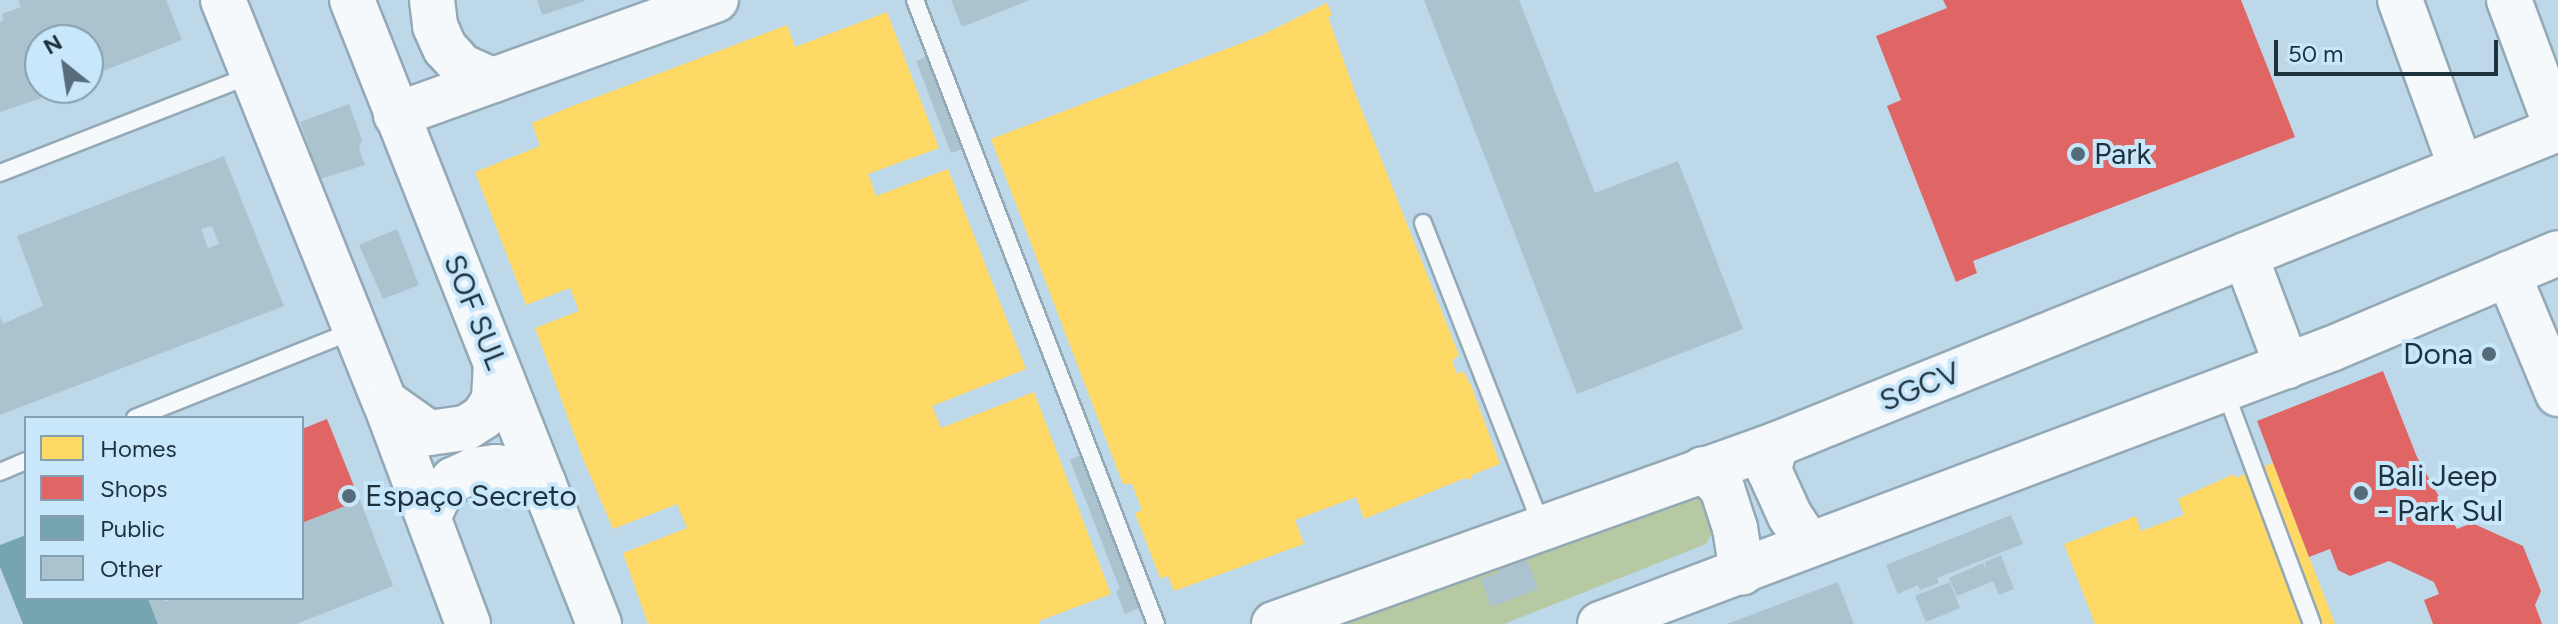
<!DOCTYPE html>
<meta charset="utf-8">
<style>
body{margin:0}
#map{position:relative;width:2558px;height:624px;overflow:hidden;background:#bdd8e9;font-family:Figtree,sans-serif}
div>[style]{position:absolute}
.green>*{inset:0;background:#b6c9a3}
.homes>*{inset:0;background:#ffd966}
.shops>*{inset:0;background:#e06666}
.public>*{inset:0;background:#76a5af}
.building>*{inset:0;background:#abc3ce}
.roads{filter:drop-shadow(2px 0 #94a9b6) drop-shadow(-2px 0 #94a9b6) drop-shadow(0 2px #94a9b6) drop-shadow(0 -2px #94a9b6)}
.lane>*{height:16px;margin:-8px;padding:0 8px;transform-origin:8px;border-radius:8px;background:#f5f9fc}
.secondary>*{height:44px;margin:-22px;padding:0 22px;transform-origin:22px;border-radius:22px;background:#f5f9fc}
.dots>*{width:22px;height:22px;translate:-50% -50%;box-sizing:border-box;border:4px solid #c9e7fa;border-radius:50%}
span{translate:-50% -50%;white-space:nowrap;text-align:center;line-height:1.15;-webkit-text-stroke:8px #c9e7fa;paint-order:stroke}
.poi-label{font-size:30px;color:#1e323e}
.left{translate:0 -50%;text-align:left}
.right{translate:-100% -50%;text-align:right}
.street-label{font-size:30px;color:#1e323e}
.legend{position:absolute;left:24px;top:416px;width:280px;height:184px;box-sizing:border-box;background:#c9e7fa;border:2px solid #859faf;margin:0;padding:10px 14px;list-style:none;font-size:24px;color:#1e323e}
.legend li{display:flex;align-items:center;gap:16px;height:40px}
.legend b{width:40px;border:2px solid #859faf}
.north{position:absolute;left:24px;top:24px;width:80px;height:80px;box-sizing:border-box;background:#c9e7fa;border:2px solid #859faf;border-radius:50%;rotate:330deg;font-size:22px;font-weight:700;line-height:32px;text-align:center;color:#1e323e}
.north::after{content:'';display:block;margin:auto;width:28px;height:36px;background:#566c7a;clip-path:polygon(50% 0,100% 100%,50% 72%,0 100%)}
.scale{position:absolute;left:2274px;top:40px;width:224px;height:36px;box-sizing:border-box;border:4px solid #1e323e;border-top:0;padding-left:10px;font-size:24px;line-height:28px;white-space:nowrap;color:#1e323e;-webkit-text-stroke:6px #c9e7fa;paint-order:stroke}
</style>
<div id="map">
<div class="green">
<div style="clip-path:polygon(1704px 489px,1713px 531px,1706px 544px,1504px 624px,1339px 624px)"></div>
</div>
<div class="homes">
<div style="clip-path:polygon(1327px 3px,1332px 15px,1328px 17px,1357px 98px,1459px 355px,1452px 361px,1457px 374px,1463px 371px,1471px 385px,1500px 464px,1472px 475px,1470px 480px,1465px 478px,1364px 519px,1356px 497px,1295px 520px,1304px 544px,1174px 591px,1168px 576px,1160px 578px,1135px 513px,1142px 510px,1132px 484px,1123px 484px,991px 139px,1260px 36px)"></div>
<div style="clip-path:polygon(887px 12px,939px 148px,868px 174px,876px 196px,948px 169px,1026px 369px,932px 406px,941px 428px,1034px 392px,1111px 594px,1039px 621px,1040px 624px,648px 624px,623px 553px,687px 528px,677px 504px,613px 529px,582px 456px,535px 328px,579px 311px,570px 288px,526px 305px,475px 172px,540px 146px,532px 123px,570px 107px,787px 25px,795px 47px)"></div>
<div style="clip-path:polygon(2273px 463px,2335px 624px,2095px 624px,2064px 544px,2136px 516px,2141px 531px,2184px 515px,2178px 499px,2234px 474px,2235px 478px)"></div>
</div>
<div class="shops">
<div style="clip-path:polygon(1943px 0,2241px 0,2295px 137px,1973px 261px,1977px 273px,1956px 282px,1887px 106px,1901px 100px,1876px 36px,1947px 8px)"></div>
<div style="clip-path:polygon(2383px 371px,2417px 457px,2457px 529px,2472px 523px,2523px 546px,2541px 591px,2535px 605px,2542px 624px,2433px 624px,2424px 600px,2439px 594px,2434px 582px,2389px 561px,2350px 576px,2338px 570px,2330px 549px,2309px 557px,2257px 421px)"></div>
<div style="clip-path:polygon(327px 419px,360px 501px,302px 523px,302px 429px)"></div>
</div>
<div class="public">
<div style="clip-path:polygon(26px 535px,26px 598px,148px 598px,158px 624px,23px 624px,0 567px,0 545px)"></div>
</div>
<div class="building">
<div style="clip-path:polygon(18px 0,166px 0,182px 40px,98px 73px,100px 77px,88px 81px,88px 40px,40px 40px,40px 88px,71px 88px,0 112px,0 22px,4px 20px,2px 14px,21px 7px)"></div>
<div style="clip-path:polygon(537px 0,585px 0,585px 1px,542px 15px)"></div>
<div style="clip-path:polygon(951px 0,1030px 0,962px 27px)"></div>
<div style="clip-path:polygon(1424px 0,1519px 0,1595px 193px,1678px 161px,1743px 329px,1577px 394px)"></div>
<div style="clip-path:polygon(929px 56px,965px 148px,951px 153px,916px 61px)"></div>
<div style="clip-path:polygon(349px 104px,362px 140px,359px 149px,365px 165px,320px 179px,300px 122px)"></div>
<div style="clip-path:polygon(evenodd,224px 156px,284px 306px,0 415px,0 317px,3px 324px,43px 306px,17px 236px,224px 156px,212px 226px,219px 244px,208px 248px,201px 229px,212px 226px)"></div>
<div style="clip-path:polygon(397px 229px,419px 285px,383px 299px,359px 245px)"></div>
<div style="clip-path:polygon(1083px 454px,1142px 607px,1125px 614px,1116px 591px,1120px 589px,1070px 460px)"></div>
<div style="clip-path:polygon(360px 500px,393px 586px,296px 624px,158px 624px,148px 598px,164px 598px,165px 602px,176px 598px,302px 598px,302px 523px)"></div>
<div style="clip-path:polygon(2011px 515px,2023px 544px,1937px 578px,1939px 583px,1920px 590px,1918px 585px,1898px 594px,1886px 565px)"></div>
<div style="clip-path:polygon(1521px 544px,1538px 589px,1491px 607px,1481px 579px,1499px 573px,1493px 554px)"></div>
<div style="clip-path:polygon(2001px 555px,2014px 589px,1999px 595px,1993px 581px,1957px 596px,1949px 578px,1983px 563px,1986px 569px,1985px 562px)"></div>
<div style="clip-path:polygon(1838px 582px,1854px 624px,1727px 624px)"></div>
<div style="clip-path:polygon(1950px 582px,1960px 608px,1926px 622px,1915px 596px)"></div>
</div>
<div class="roads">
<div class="lane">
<div style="left:915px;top:0;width:669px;rotate:68.88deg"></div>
<div style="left:0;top:173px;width:269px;rotate:-21.3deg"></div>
<div style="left:1423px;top:223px;width:326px;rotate:68.6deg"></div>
<div style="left:2225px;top:391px;width:249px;rotate:69.5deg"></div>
<div style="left:135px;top:418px;width:235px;rotate:-21.8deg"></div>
<div style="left:0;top:472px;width:28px;rotate:-23deg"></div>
</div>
<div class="secondary">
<div style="left:223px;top:0;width:433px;rotate:68.1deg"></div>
<div style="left:385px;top:402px;width:237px;rotate:69.5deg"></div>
<div style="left:352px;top:0;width:671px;rotate:68.4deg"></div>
<div style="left:432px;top:0;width:26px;rotate:83deg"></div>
<div style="left:435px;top:26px;width:24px;rotate:66deg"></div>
<div style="left:445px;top:48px;width:24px;rotate:48deg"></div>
<div style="left:461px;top:66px;width:35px;rotate:24deg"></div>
<div style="left:2400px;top:0;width:179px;rotate:70deg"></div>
<div style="left:2509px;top:0;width:138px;rotate:69.6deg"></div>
<div style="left:396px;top:115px;width:340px;rotate:-19.8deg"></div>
<div style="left:2245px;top:255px;width:119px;rotate:69.3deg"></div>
<div style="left:2508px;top:274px;width:130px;rotate:67.4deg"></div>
<div style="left:385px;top:402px;width:54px;rotate:35.2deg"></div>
<div style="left:429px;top:433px;width:37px;rotate:-8deg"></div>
<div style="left:466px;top:428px;width:20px;rotate:-33deg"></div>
<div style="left:483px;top:417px;width:20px;rotate:-57deg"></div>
<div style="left:494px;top:400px;width:35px;rotate:-87deg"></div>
<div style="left:1775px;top:445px;width:26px;rotate:103deg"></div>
<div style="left:1769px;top:470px;width:51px;rotate:65.5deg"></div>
<div style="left:1790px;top:516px;width:34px;rotate:56deg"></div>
<div style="left:1703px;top:469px;width:27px;rotate:45deg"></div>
<div style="left:1722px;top:488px;width:42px;rotate:72deg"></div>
<div style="left:1735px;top:528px;width:45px;rotate:81deg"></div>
<div style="left:429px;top:516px;width:23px;rotate:-65deg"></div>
<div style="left:439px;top:495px;width:21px;rotate:-47deg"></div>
<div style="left:453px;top:480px;width:23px;rotate:-25deg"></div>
<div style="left:474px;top:470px;width:22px;rotate:-8deg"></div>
<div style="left:496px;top:467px;width:21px;rotate:8deg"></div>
<div style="left:517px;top:470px;width:30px;rotate:27deg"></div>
<div style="left:1274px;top:624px;width:532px;rotate:-19.66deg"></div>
<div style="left:1775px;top:445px;width:844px;rotate:-21.98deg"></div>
<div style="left:1600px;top:624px;width:781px;rotate:-20.62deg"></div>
<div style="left:2331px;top:349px;width:246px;rotate:-22.9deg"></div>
</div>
</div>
<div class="dots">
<div style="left:2078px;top:154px;background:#566c7a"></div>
<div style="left:2489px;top:354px;background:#566c7a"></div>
<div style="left:2361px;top:493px;background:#566c7a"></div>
<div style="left:349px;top:496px;background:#566c7a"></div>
</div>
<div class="poi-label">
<span class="left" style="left:2094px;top:154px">Park</span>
<span class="right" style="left:2473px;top:354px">Dona</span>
<span class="left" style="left:2377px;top:493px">Bali Jeep<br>- Park Sul</span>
<span class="left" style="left:365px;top:496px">Espaço Secreto</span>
</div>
<div class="street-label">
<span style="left:475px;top:312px;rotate:68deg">SOF SUL</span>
<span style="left:1920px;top:387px;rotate:-22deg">SGCV</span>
</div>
<ul class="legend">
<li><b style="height:22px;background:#ffd966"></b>Homes</li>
<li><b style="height:22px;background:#e06666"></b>Shops</li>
<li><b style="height:22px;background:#76a5af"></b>Public</li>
<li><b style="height:22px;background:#abc3ce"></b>Other</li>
</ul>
<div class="north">N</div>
<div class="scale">50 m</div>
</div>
